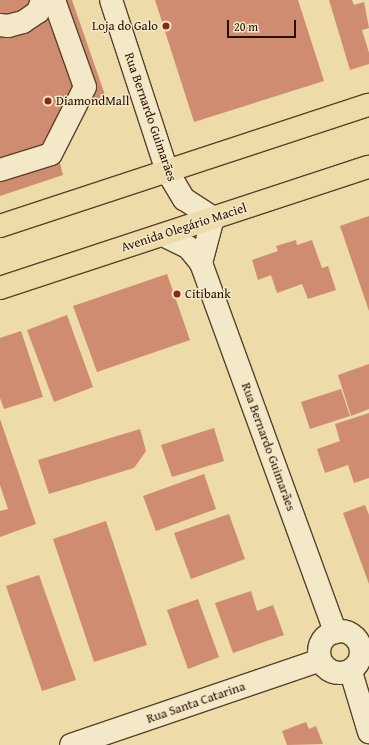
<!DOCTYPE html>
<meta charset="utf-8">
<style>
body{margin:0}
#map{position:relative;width:369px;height:745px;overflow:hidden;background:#eddba9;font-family:"Gentium Book Plus",serif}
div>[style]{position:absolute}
.building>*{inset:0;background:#cf8c70}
.roads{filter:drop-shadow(1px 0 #59422c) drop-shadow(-1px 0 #59422c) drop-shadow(0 1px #59422c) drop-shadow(0 -1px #59422c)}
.minor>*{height:22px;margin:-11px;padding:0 11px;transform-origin:11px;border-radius:11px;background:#f3e8c7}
.minor>.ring{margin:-11px;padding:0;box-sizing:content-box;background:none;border:22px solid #f3e8c7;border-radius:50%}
.major>*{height:22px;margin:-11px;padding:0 11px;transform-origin:11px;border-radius:11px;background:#eddba9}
.dots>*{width:11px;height:11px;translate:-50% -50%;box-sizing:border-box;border:2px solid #f3e8c7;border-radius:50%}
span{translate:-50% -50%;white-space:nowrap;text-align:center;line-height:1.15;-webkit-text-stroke:3px #f3e8c7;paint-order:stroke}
.poi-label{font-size:13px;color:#280f02}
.right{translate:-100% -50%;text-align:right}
.left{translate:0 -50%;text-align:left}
.street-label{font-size:13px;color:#280f02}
.scale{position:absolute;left:227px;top:20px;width:69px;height:18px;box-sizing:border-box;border:2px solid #280f02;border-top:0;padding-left:5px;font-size:12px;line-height:14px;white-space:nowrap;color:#280f02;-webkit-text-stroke:3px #f3e8c7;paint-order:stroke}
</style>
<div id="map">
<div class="building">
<div style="clip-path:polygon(0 0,72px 0,105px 95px,86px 106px,59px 159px,63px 175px,0 196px)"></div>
<div style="clip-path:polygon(155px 0,298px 0,324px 81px,194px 122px)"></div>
<div style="clip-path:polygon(329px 0,352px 0,354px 5px,364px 2px,369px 28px,362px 30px,369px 53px,369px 64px,350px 70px)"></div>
<div style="clip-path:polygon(369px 216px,369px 311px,340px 226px)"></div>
<div style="clip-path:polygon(296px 240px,297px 245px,312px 240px,322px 268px,328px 266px,336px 290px,308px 299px,302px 284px,277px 293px,271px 275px,258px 280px,252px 260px,278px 251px,276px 246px)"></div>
<div style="clip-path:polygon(167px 274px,190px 340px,97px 372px,73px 306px)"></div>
<div style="clip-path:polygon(67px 315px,93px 387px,54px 402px,27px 330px)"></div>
<div style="clip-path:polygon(21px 331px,43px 397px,4px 409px,0 398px,0 338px)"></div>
<div style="clip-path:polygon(369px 364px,369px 409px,351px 416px,338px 375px)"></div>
<div style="clip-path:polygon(341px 389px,350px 416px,310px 429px,301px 402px)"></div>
<div style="clip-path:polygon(369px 413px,369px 478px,354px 483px,348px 465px,325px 473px,317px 449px,340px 441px,335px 424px)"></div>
<div style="clip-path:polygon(0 419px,36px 524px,0 537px,0 511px,8px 509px,0 485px)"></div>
<div style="clip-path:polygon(214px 428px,224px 461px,172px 477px,161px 445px)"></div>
<div style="clip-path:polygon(140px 429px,146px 451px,134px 468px,49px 494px,38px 460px)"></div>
<div style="clip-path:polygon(204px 474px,216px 509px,156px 531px,143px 496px)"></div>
<div style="clip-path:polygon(365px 505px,369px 515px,369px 584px,343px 513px)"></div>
<div style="clip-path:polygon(229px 514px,245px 559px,191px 579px,174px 533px)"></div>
<div style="clip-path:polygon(106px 521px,147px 645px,94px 662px,53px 539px)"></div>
<div style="clip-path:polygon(39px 575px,76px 680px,42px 691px,6px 586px)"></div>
<div style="clip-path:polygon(251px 591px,257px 611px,273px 605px,284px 635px,233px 653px,215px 603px)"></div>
<div style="clip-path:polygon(198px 599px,219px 657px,188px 669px,167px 610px)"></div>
<div style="clip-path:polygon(306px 722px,309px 729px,316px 726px,323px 744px,287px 745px,282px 731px)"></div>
</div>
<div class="roads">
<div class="minor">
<div style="left:111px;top:0;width:180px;rotate:71.9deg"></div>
<div style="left:167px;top:171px;width:33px;rotate:59deg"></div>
<div style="left:184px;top:199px;width:35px;rotate:33deg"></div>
<div style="left:213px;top:218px;width:47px;rotate:104.9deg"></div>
<div style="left:0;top:25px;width:8px;rotate:7deg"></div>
<div style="left:8px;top:26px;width:16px;rotate:-15deg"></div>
<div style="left:23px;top:22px;width:18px;rotate:-34deg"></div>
<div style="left:38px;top:12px;width:13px;rotate:-72deg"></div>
<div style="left:0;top:170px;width:53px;rotate:-17.4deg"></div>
<div style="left:51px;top:154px;width:75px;rotate:-63.1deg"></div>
<div style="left:85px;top:87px;width:92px;rotate:-109.6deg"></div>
<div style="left:163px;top:235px;width:28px;rotate:26deg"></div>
<div style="left:188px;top:247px;width:21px;rotate:51deg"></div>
<div style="left:201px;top:263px;width:393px;rotate:70deg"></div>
<div class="ring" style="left:319px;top:631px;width:20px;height:20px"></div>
<div style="left:351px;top:672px;width:63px;rotate:73.3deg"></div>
<div style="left:71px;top:745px;width:263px;rotate:-18.8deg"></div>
</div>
<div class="major">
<div style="left:0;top:226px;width:388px;rotate:-18.2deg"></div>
<div style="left:0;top:288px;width:388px;rotate:-18.2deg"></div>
</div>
</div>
<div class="dots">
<div style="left:166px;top:26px;background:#8f2418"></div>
<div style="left:48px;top:101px;background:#8f2418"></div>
<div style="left:177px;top:294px;background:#8f2418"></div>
</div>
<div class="poi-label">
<span class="right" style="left:158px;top:26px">Loja do Galo</span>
<span class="left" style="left:56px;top:101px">DiamondMall</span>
<span class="left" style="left:185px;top:294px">Citibank</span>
</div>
<div class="street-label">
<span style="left:150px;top:117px;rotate:71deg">Rua Bernardo Guimarães</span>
<span style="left:184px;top:228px;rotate:-18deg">Avenida Olegário Maciel</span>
<span style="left:268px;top:447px;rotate:70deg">Rua Bernardo Guimarães</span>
<span style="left:196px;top:703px;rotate:-19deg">Rua Santa Catarina</span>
</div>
<div class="scale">20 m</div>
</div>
